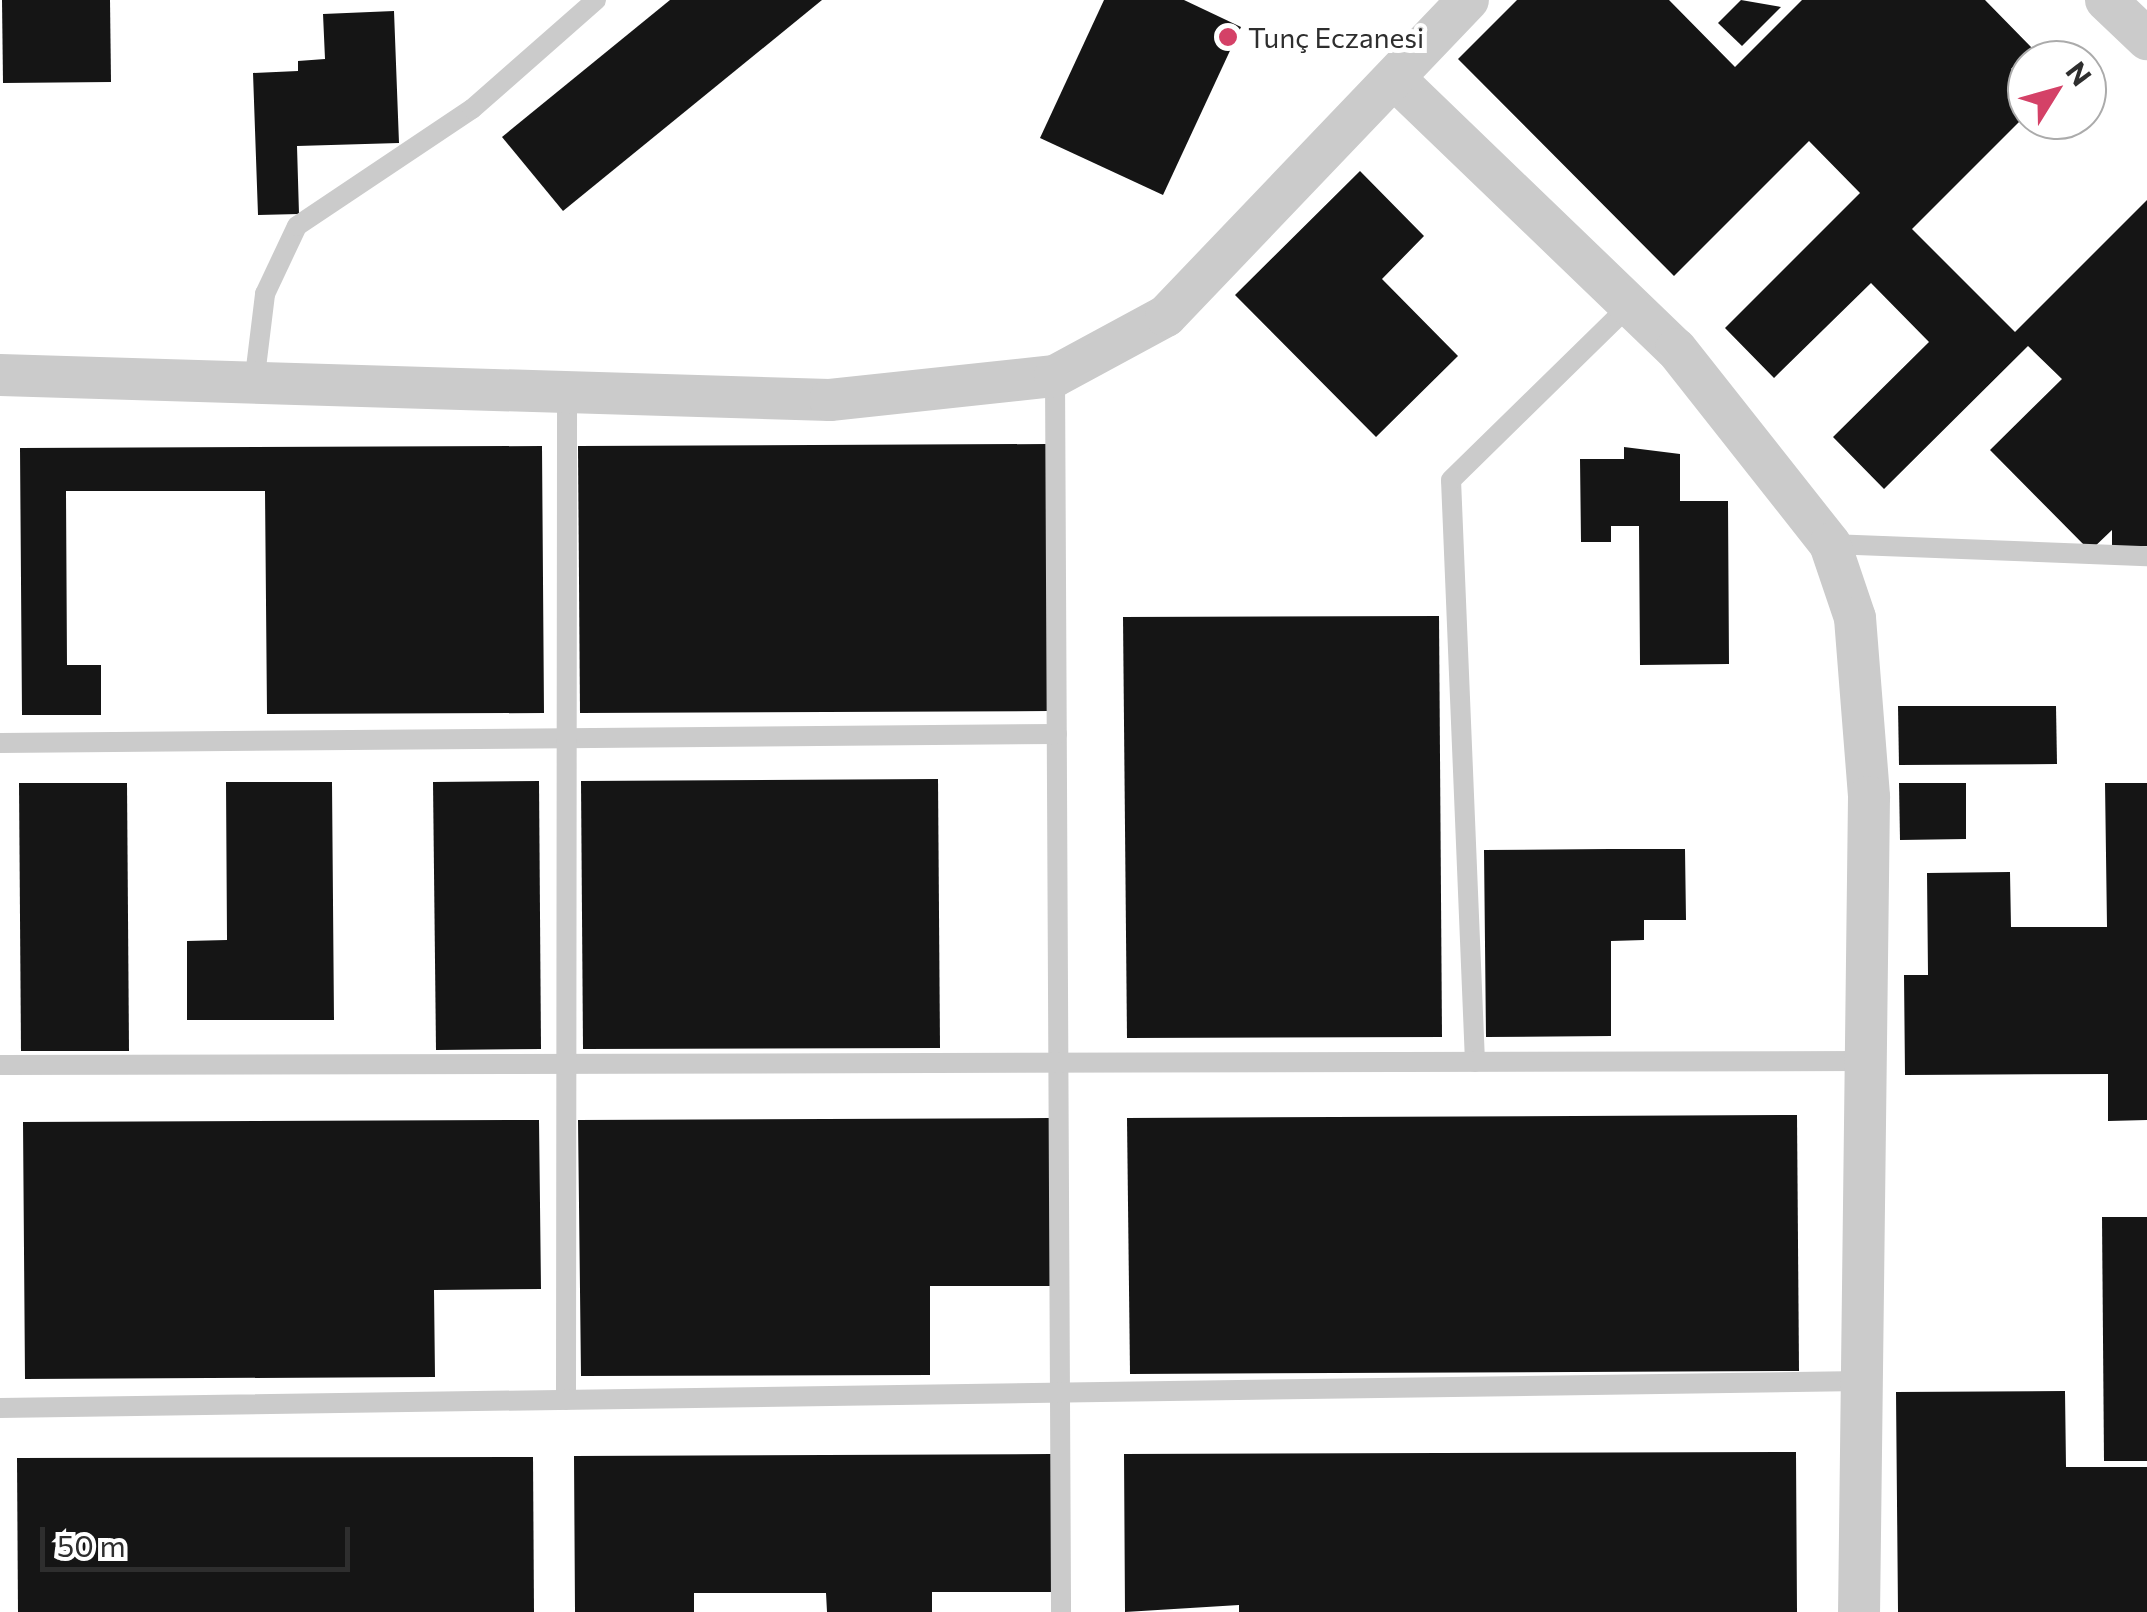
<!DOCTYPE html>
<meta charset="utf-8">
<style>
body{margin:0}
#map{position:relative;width:2147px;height:1612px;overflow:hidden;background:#fff;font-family:Commissioner,sans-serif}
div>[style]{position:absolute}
.building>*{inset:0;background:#151515}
.lane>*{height:20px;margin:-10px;padding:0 10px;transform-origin:10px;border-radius:10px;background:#cbcbcb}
.street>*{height:42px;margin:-21px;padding:0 21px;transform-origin:21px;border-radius:21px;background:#cbcbcb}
.dots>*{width:28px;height:28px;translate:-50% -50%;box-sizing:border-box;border:5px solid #fff;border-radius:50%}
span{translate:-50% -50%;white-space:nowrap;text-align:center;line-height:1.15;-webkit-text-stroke:10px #fff;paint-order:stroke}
.poi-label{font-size:28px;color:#2e2e2e}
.left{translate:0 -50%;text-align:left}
.north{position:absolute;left:2007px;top:40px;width:100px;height:100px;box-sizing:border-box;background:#fff;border:2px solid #ababab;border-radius:50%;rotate:53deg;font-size:28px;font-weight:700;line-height:40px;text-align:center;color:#2e2e2e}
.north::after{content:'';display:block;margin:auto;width:35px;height:45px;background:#d44167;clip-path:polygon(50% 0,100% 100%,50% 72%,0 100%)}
.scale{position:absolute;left:40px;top:1527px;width:310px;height:45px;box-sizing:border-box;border:5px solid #2e2e2e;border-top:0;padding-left:12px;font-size:30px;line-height:35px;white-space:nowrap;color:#2e2e2e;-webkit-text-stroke:8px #fff;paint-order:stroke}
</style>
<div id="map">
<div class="building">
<div style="clip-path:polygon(2px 0,110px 0,111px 82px,3px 83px)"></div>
<div style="clip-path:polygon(670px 0,822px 0,563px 211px,502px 137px)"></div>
<div style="clip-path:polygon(1104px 0,1184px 0,1241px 27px,1163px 195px,1040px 138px)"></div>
<div style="clip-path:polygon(1517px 0,1669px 0,1735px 67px,1802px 0,1985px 0,2032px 48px,2011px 69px,2027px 85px,2027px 114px,1912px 229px,2015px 332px,2147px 200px,2147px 546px,2112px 546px,2112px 530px,2090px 551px,1990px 450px,2062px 379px,2028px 346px,1884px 489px,1833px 437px,1929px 342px,1871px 283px,1774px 378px,1725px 328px,1860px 193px,1809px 141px,1674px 276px,1458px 59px)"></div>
<div style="clip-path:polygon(1741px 0,1781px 7px,1742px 46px,1718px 23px)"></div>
<div style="clip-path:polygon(394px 11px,399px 143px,297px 146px,299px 214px,258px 215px,253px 73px,298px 71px,298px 61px,325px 59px,323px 14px)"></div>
<div style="clip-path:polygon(1360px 171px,1424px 236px,1382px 279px,1458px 356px,1376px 437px,1235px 295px)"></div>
<div style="clip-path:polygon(1047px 444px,1049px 711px,580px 713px,578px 446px)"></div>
<div style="clip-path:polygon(542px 446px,544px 713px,267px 714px,265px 491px,66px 491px,67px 665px,101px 665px,101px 715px,22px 715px,20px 448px)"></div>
<div style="clip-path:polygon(1624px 447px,1680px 454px,1680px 501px,1728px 501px,1729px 664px,1640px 665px,1639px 526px,1611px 526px,1611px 542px,1581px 542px,1580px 459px,1624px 459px)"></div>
<div style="clip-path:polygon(1439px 616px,1442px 1037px,1127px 1038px,1123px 617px)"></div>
<div style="clip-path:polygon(1898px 706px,2056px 706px,2057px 764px,1899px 765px)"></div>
<div style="clip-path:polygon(938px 779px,940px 1048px,583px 1049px,581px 781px)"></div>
<div style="clip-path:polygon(539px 781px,541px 1049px,436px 1050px,433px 782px)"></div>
<div style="clip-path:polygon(226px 782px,332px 782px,334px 1020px,187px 1020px,187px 941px,227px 940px)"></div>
<div style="clip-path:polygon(19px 783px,127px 783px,129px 1051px,21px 1051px)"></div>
<div style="clip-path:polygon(1899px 783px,1966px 783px,1966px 839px,1900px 840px)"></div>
<div style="clip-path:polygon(2105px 783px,2147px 783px,2147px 1120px,2108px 1121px,2108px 1074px,1905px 1075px,1904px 975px,1928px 975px,1927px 873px,2010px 872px,2011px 927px,2107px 927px)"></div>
<div style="clip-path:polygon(1610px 849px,1685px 849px,1686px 920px,1644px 920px,1644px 940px,1611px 941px,1611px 1036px,1486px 1037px,1484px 850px)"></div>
<div style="clip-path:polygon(1797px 1115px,1799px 1371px,1130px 1374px,1127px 1118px)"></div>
<div style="clip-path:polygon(1050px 1118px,1051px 1286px,930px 1286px,930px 1375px,581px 1376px,578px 1120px)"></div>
<div style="clip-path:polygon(539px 1120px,541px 1289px,434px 1290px,435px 1377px,25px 1379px,23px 1122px)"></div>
<div style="clip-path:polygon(2102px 1217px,2147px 1217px,2147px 1461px,2104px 1461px)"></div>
<div style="clip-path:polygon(2065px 1391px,2066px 1467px,2147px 1467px,2147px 1612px,1898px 1612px,1896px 1392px)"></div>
<div style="clip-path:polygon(1796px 1452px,1797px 1612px,1239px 1612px,1239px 1605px,1125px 1612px,1124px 1454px)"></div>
<div style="clip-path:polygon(1051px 1454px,1052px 1592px,932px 1592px,932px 1612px,827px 1612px,826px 1593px,694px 1593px,694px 1612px,575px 1612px,574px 1456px)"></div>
<div style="clip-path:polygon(533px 1457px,534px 1612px,18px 1612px,17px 1458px)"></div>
</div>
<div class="lane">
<div style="left:1055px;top:376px;width:1236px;rotate:89.72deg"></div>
<div style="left:254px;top:384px;width:91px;rotate:-83deg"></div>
<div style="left:265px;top:294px;width:75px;rotate:-64.8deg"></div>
<div style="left:297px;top:226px;width:211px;rotate:-33.8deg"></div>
<div style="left:472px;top:109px;width:165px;rotate:-41.3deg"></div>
<div style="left:1830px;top:544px;width:317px;rotate:2.2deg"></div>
<div style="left:0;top:743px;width:1057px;rotate:-0.49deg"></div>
<div style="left:1475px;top:1062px;width:582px;rotate:-92.36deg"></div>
<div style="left:1451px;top:480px;width:250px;rotate:-44.4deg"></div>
<div style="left:0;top:1065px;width:1865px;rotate:-0.12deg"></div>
<div style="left:566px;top:1400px;width:1007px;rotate:-89.94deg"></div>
<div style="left:0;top:1408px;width:1862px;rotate:-0.83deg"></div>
</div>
<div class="street">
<div style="left:2106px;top:0;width:57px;rotate:43.6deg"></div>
<div style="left:1396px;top:80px;width:388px;rotate:43.9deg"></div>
<div style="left:1676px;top:349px;width:248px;rotate:51.7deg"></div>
<div style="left:1830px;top:544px;width:78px;rotate:71.3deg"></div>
<div style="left:1855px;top:618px;width:180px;rotate:85.5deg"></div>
<div style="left:1869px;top:797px;width:815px;rotate:90.7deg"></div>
<div style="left:0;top:375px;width:830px;rotate:1.73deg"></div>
<div style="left:830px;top:400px;width:226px;rotate:-6.1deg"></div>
<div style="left:1055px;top:376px;width:126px;rotate:-28.4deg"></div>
<div style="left:1166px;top:316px;width:437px;rotate:-46.3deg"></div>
</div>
<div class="dots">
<div style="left:1228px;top:37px;background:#d44167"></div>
</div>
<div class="poi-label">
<span class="left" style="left:1248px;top:37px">Tunç Eczanesi</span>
</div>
<div class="north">N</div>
<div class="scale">50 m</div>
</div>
